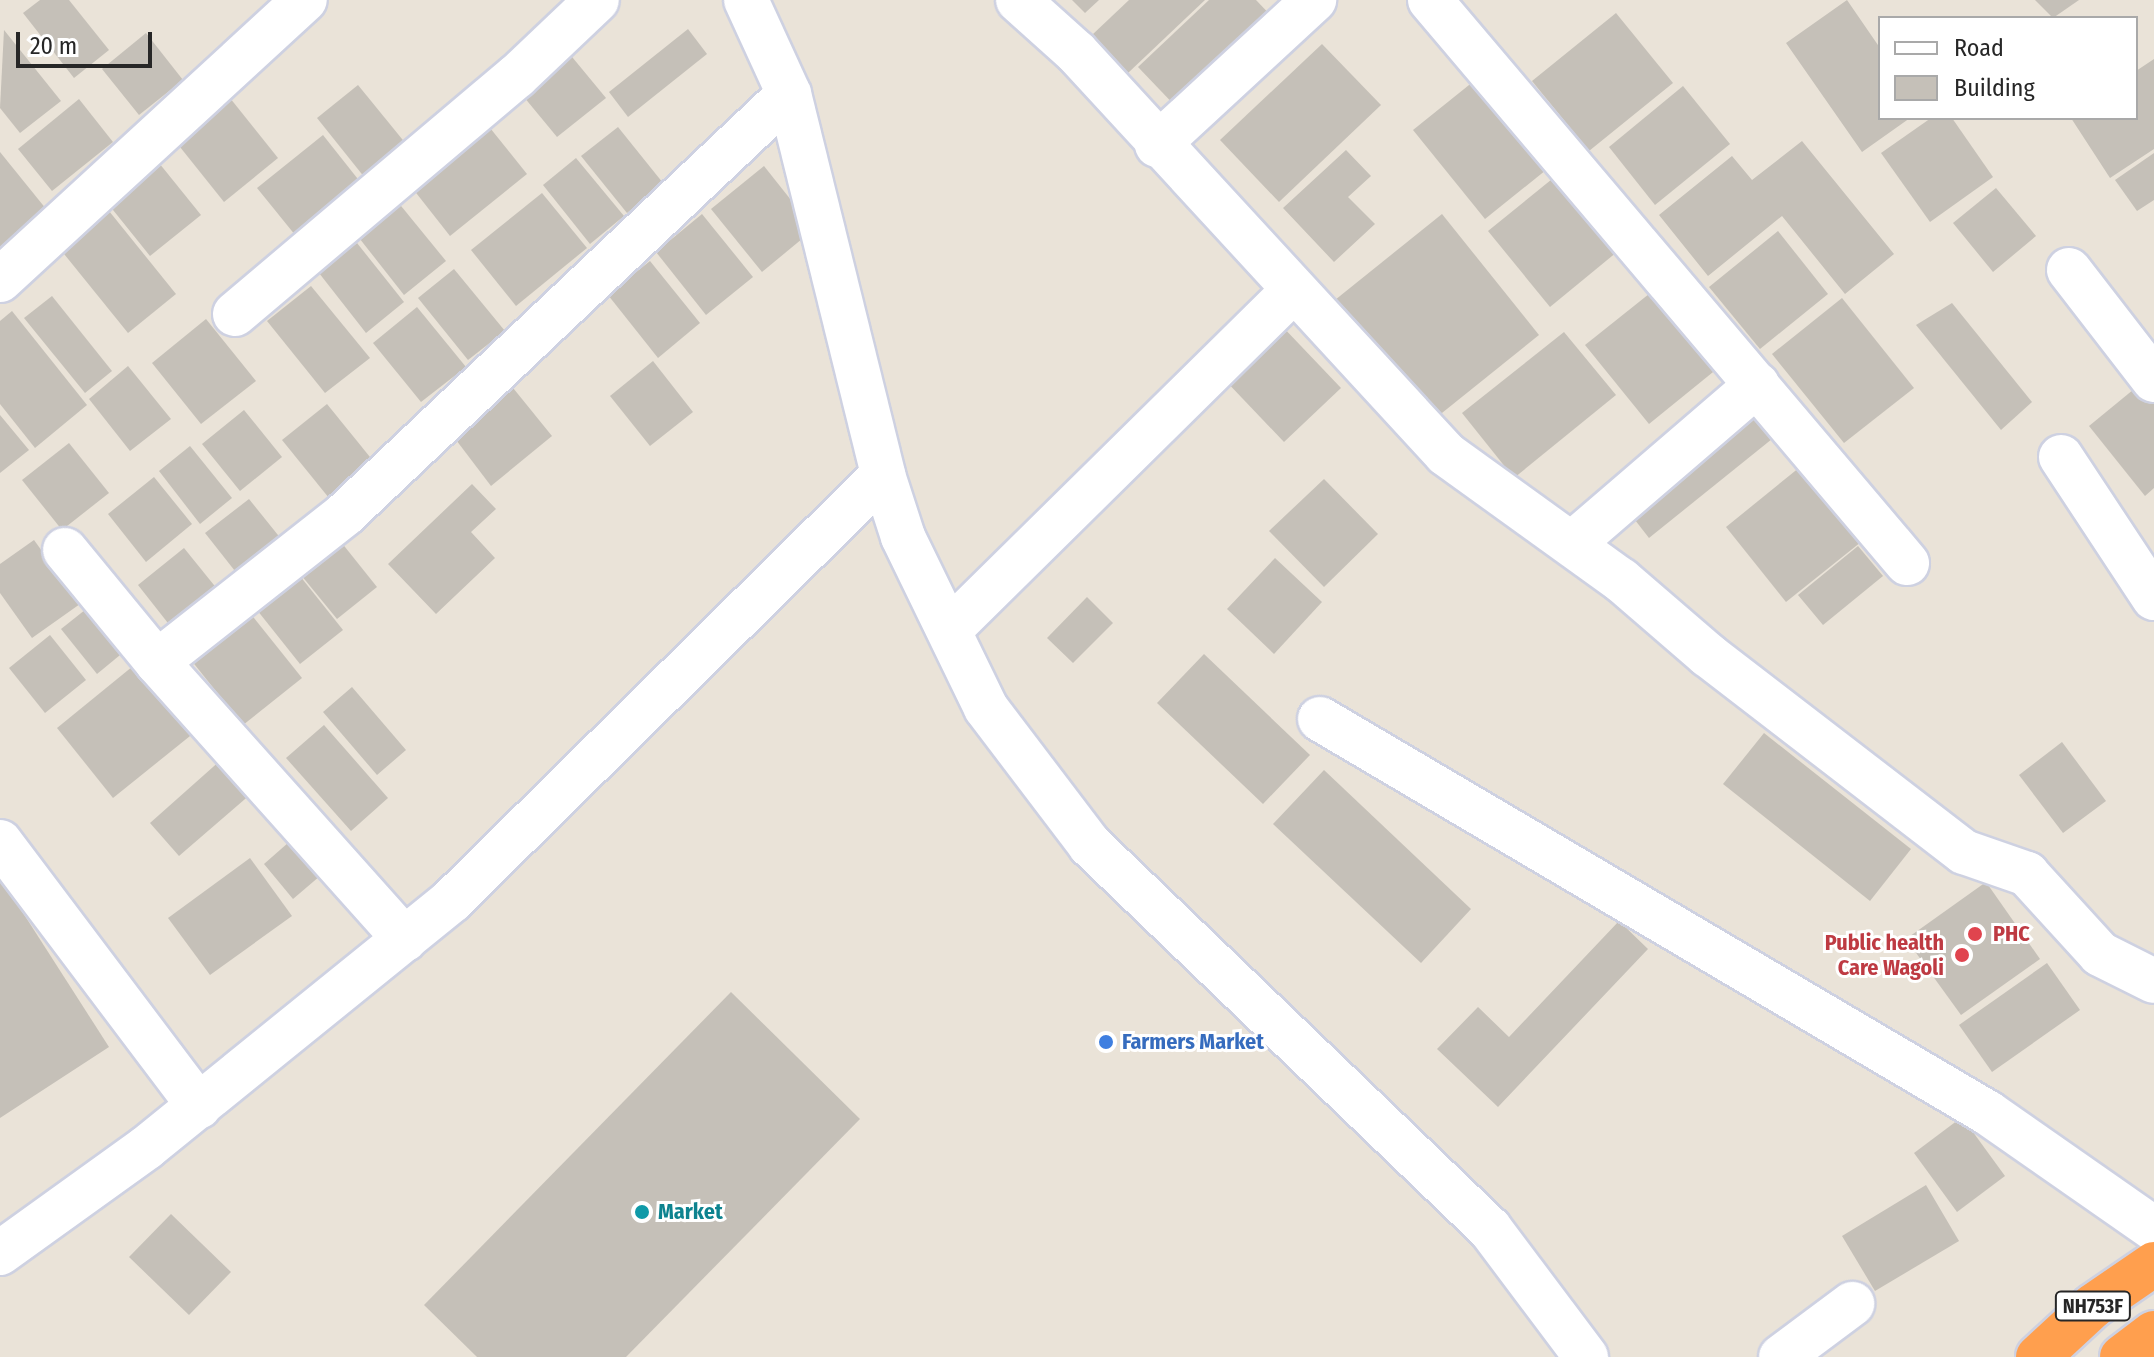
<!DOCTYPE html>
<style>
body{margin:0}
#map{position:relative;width:2154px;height:1357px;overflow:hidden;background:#eae3d8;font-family:"Fira Sans Condensed",sans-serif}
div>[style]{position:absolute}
.building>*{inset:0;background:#c5c0b8}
.roads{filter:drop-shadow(2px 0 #ced1e1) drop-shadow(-2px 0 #ced1e1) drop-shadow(0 2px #ced1e1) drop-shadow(0 -2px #ced1e1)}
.minor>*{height:44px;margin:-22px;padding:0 22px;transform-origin:22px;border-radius:22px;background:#fff}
.highway>*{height:44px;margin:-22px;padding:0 22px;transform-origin:22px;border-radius:22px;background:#ff9f4e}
.dots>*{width:22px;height:22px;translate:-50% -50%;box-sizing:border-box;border:4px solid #fff;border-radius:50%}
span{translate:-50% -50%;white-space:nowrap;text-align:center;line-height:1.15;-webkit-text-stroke:6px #fff;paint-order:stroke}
.shield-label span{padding:2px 6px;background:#fff;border:2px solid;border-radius:6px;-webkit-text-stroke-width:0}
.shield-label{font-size:20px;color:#272727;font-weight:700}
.health-label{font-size:22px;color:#be3a42;font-weight:700}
.left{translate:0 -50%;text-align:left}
.right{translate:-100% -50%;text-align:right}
.shop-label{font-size:22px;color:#366cbe;font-weight:700}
.culture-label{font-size:22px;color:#0d838f;font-weight:700}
.legend{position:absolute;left:1878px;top:16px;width:260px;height:104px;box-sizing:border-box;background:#fff;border:2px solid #a9a9a9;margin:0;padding:10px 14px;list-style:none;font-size:24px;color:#272727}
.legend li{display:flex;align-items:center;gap:16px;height:40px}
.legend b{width:40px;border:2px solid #a9a9a9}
.scale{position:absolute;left:16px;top:32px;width:136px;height:36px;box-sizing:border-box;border:4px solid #272727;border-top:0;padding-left:10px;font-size:24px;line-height:28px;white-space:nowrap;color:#272727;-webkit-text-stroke:6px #fff;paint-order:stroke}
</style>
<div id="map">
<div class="building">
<div style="clip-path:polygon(40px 0,69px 0,109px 50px,74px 78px,23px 13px)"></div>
<div style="clip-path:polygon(1072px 0,1099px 0,1085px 13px)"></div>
<div style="clip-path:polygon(1129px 0,1205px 0,1128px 73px,1092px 35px)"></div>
<div style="clip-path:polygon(1209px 0,1256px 0,1276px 21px,1181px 112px,1138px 67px)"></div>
<div style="clip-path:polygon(1847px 0,1880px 48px,1880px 118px,1910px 118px,1862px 152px,1786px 43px)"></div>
<div style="clip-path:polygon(2035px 0,2079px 0,2053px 18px)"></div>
<div style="clip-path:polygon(1616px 13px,1673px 83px,1589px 151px,1532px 81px)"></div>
<div style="clip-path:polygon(688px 29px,707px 54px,628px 117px,609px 92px)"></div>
<div style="clip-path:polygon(4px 30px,61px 101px,20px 133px,0 108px)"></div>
<div style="clip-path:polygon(146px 33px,183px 80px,139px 115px,102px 69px)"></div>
<div style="clip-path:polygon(1322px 44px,1381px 105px,1279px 202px,1220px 140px)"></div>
<div style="clip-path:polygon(563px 46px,606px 98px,557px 137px,514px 85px)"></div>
<div style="clip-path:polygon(2154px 59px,2154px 149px,2110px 178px,2071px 118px,2136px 118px,2136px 71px)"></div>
<div style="clip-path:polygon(1474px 81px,1546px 170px,1485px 219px,1413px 130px)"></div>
<div style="clip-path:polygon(358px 85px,411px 150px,369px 183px,317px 118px)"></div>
<div style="clip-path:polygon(1683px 86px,1730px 144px,1655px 205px,1609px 147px)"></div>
<div style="clip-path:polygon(230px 98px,278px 158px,224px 202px,176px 142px)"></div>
<div style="clip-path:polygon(79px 99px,113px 142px,52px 191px,18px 149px)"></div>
<div style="clip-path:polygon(478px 113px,527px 174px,450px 236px,402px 175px)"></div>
<div style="clip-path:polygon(1931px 118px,1952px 118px,1993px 177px,1930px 222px,1881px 153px)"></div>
<div style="clip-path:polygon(618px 127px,663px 183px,627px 213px,581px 156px)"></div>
<div style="clip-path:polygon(323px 135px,365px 188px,300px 241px,257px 188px)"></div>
<div style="clip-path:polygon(1802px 141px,1894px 254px,1845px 294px,1782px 216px,1708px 276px,1659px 215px,1732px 156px,1752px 180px)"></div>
<div style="clip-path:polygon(1346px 150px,1371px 176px,1348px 197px,1375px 224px,1334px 262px,1283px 208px)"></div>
<div style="clip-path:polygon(0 152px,55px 220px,0 265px)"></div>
<div style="clip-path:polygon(2154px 153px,2154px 200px,2137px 211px,2115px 180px)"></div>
<div style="clip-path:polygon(155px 158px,201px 215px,150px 256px,105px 200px)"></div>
<div style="clip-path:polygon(576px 158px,624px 216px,590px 244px,543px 185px)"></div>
<div style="clip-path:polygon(764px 166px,814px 229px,762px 272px,711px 209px)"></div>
<div style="clip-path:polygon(1562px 171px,1623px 247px,1550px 307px,1488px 231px)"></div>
<div style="clip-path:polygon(1996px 188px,2036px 236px,1993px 272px,1953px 223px)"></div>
<div style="clip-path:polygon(542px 193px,587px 248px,516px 306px,471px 250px)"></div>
<div style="clip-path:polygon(397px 201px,446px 261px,404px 295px,356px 234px)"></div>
<div style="clip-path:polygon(105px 206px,176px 294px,128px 333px,56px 244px)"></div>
<div style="clip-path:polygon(702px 214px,753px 277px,706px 315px,656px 252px)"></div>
<div style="clip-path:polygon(1442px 214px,1539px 335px,1432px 421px,1335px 300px)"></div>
<div style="clip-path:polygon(1778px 231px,1828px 294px,1760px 349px,1709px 287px)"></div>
<div style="clip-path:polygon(357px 243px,404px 302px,366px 333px,319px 273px)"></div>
<div style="clip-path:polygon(650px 261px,700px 323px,658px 358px,608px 295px)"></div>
<div style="clip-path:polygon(454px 269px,505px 331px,468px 360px,418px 298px)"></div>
<div style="clip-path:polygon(311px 286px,370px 358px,325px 393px,267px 321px)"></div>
<div style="clip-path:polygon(1654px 290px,1718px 368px,1649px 424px,1585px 345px)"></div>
<div style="clip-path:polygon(52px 296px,112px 371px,85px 393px,24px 318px)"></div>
<div style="clip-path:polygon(1842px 298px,1914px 388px,1844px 443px,1772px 354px)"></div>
<div style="clip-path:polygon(1952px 303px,2032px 402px,2001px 430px,1916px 325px)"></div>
<div style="clip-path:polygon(417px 307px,466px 367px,421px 402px,373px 343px)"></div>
<div style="clip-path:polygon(12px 311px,87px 405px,35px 448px,0 404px,0 321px)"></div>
<div style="clip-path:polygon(206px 319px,256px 381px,201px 424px,152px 363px)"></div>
<div style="clip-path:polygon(1280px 324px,1341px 388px,1284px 442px,1223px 378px)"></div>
<div style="clip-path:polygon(1564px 332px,1616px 395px,1514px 478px,1462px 413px)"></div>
<div style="clip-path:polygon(653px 361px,693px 412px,650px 446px,610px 396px)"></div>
<div style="clip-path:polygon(128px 366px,171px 419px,130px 451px,89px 399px)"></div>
<div style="clip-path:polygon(500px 372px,552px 436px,491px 486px,447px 428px)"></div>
<div style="clip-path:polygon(2139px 385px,2154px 404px,2154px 488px,2145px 496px,2089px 426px)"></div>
<div style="clip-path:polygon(327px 404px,374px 462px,329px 498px,282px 440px)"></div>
<div style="clip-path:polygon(1743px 404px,1772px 439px,1649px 538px,1621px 502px)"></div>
<div style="clip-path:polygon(244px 410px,282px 457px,240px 491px,202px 444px)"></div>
<div style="clip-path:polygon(0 415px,29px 450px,0 473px)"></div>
<div style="clip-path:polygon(69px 443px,109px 493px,62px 530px,22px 480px)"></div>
<div style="clip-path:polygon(190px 446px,232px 498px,200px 524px,159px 471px)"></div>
<div style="clip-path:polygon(1805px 463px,1866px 538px,1786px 602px,1726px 527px)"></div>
<div style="clip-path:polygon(154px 477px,192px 524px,146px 562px,108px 514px)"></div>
<div style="clip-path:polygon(1324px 479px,1378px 534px,1324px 587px,1269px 531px)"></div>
<div style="clip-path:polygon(472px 484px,496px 509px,471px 532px,495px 558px,436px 614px,388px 564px)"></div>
<div style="clip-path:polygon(249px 499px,290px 550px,246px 585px,205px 533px)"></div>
<div style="clip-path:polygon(34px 540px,80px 604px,32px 638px,0 593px,0 564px)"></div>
<div style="clip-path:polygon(341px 542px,377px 587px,337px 619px,301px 575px)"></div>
<div style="clip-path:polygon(1858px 546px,1883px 576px,1823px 625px,1798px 595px)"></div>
<div style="clip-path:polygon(184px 548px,222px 595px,175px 632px,138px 585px)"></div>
<div style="clip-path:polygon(1275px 558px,1322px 602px,1274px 654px,1227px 609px)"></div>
<div style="clip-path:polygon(300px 576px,343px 630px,300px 664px,257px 610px)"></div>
<div style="clip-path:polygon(1087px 597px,1113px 623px,1073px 663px,1047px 638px)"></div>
<div style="clip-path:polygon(95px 602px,131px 646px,97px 674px,61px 629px)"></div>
<div style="clip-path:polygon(246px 608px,302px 678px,243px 725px,187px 655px)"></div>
<div style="clip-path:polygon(50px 635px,86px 680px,45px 713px,9px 668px)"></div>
<div style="clip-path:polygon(1204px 654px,1310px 755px,1263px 804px,1157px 703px)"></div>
<div style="clip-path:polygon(138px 662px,195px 732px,113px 798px,57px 728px)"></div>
<div style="clip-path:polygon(352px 687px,406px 750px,377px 775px,323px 712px)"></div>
<div style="clip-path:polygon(324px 725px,388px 798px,351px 831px,286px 758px)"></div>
<div style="clip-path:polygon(1764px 733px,1911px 849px,1870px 901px,1723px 784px)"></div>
<div style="clip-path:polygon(2062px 742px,2106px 801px,2063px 833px,2019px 775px)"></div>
<div style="clip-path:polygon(222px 759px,252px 793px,179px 856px,150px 823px)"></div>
<div style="clip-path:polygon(1324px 770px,1471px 909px,1421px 963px,1273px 824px)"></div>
<div style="clip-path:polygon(297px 835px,327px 870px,293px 899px,264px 864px)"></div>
<div style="clip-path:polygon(250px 858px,292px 916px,210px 975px,168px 918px)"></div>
<div style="clip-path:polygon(0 877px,109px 1047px,0 1118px)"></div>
<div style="clip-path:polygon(1986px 882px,2040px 959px,1961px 1015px,1906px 939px)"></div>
<div style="clip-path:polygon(1619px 921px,1648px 949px,1498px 1107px,1437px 1049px,1478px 1007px,1509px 1037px)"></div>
<div style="clip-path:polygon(2047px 963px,2080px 1010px,1992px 1072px,1959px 1025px)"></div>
<div style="clip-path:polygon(731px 992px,860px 1119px,626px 1357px,477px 1357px,424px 1305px)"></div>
<div style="clip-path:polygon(1962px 1117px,2005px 1176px,1957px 1212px,1914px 1153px)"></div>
<div style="clip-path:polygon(1926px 1185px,1959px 1241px,1875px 1291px,1842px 1236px)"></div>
<div style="clip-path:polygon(171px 1214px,231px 1272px,189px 1315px,129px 1257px)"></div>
</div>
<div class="roads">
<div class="minor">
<div style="left:746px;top:0;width:103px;rotate:65.4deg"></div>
<div style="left:789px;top:94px;width:392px;rotate:76.1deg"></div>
<div style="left:883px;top:475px;width:65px;rotate:72.1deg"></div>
<div style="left:903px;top:537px;width:190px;rotate:64.1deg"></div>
<div style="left:986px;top:708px;width:172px;rotate:52.8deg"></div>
<div style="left:1090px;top:845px;width:554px;rotate:43.83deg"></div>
<div style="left:1490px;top:1229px;width:160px;rotate:53.1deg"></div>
<div style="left:1018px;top:0;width:78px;rotate:41.9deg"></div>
<div style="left:1076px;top:52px;width:546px;rotate:47.37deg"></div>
<div style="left:1446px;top:454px;width:216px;rotate:35.8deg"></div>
<div style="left:1621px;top:580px;width:115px;rotate:40.8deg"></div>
<div style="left:1708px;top:655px;width:323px;rotate:37.6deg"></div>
<div style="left:1964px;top:852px;width:67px;rotate:19.2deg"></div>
<div style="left:2027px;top:874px;width:108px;rotate:47.6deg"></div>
<div style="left:2100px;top:954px;width:60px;rotate:26.6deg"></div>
<div style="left:1430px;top:0;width:738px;rotate:49.73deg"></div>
<div style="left:1157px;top:145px;width:214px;rotate:-42.7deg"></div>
<div style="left:2069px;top:270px;width:139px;rotate:52.3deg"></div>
<div style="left:0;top:280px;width:414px;rotate:-42.6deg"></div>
<div style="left:235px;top:314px;width:369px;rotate:-40.2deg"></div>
<div style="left:517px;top:76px;width:110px;rotate:-43.5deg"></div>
<div style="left:2061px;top:457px;width:169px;rotate:56.6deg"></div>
<div style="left:1573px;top:543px;width:243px;rotate:-40.7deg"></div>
<div style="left:65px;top:550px;width:145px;rotate:50.6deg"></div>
<div style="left:157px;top:662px;width:372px;rotate:48.2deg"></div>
<div style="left:949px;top:630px;width:483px;rotate:-44.6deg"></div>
<div style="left:157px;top:662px;width:239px;rotate:-38.2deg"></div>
<div style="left:345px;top:514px;width:611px;rotate:-43.41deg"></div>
<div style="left:1320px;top:719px;width:776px;rotate:30.53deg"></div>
<div style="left:1988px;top:1113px;width:203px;rotate:34.9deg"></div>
<div style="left:0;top:842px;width:331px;rotate:53deg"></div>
<div style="left:0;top:1253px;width:180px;rotate:-35.7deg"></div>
<div style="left:146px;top:1148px;width:394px;rotate:-39deg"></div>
<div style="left:452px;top:900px;width:605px;rotate:-44.6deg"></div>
<div style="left:1781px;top:1357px;width:89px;rotate:-36.7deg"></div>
</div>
<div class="highway">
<div style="left:2038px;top:1357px;width:75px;rotate:-42.8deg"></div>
<div style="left:2093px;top:1306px;width:74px;rotate:-34.5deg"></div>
<div style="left:2122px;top:1357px;width:40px;rotate:-37deg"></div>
</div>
</div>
<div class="dots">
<div style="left:1975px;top:934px;background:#e0444e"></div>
<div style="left:1962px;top:955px;background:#e0444e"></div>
<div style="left:1106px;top:1042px;background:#3f7fe0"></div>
<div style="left:642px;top:1212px;background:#0f9aa8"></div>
</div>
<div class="shield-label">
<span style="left:2093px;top:1306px">NH753F</span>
</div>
<div class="health-label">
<span class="left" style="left:1993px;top:934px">PHC</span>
<span class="right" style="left:1944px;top:955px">Public health<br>Care Wagoli</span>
</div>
<div class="shop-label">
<span class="left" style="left:1122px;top:1042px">Farmers Market</span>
</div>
<div class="culture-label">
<span class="left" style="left:658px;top:1212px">Market</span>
</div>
<ul class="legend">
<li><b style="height:10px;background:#fff"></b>Road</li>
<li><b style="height:22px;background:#c5c0b8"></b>Building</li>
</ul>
<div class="scale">20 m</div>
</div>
